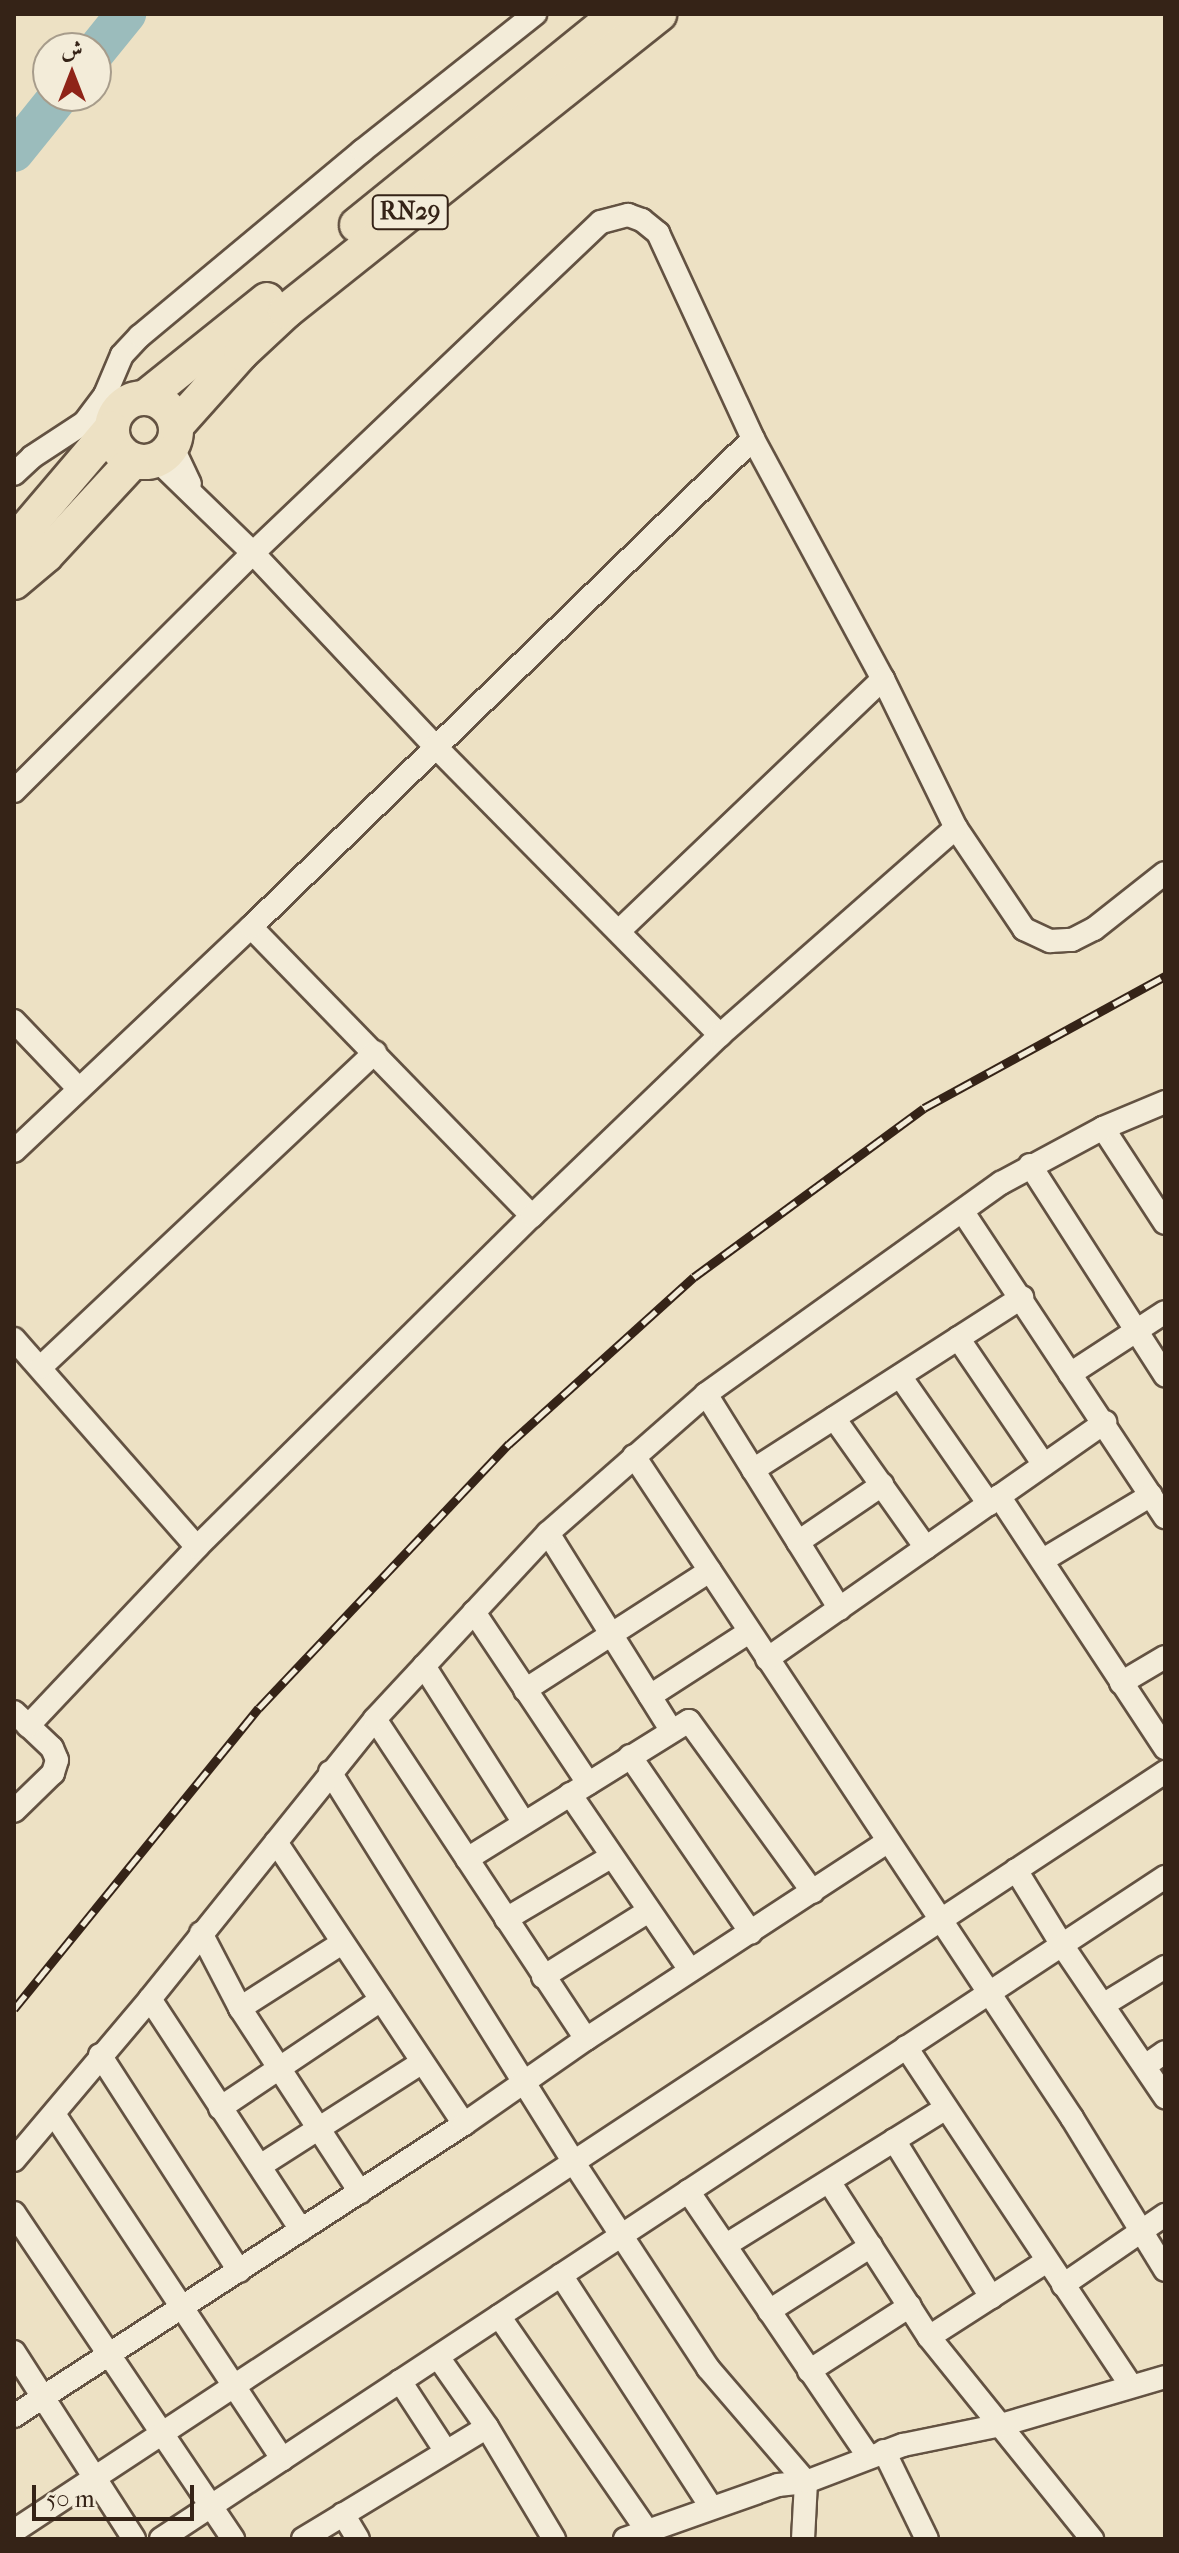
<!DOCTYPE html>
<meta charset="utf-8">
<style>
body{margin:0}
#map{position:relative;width:1179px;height:2553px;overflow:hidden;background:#ede1c4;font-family:"IM FELL French Canon",Amiri,serif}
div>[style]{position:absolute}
.river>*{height:40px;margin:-20px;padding:0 20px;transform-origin:20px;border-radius:20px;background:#9bbcbc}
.roads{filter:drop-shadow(2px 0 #635242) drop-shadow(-2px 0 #635242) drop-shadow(0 2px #635242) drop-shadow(0 -2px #635242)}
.minor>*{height:22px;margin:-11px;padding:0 11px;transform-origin:11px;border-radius:11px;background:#f3ecd9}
.highway>*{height:34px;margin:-17px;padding:0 17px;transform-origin:17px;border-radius:17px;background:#ede1c4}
.highway>.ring{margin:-17px;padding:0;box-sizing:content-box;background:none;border:34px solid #ede1c4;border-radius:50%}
.rail>*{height:9px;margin-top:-4.5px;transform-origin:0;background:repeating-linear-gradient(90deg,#f3ecd9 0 18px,#352317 0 36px);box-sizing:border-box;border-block:2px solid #352317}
span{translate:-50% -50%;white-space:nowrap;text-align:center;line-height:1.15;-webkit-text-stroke:7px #f3ecd9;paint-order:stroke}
.shield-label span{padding:2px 6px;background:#f3ecd9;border:2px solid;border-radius:6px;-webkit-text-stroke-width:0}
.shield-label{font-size:24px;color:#352317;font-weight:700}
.frame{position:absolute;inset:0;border:16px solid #352317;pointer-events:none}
.north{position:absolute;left:32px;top:32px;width:80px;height:80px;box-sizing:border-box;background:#f3ecd9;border:2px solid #a79c8b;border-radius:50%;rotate:0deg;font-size:22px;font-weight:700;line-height:32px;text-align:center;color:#352317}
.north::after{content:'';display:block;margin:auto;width:28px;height:36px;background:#8f2418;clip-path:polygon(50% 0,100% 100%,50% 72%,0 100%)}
.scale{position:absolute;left:32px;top:2485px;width:162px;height:36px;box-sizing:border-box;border:4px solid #352317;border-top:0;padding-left:10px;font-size:24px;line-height:28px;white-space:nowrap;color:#352317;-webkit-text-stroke:6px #f3ecd9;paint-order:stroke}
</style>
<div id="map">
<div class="river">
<div style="left:96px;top:51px;width:48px;rotate:-51deg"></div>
<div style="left:14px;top:152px;width:72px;rotate:-51.2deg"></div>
</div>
<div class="roads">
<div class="minor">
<div style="left:105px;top:395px;width:20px;rotate:30deg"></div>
<div style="left:172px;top:446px;width:42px;rotate:64.7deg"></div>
<div style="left:157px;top:460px;width:134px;rotate:44.1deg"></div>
<div style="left:253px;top:553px;width:265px;rotate:46.7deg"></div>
<div style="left:435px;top:746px;width:406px;rotate:45.4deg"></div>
<div style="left:14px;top:474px;width:25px;rotate:-43deg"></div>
<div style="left:32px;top:457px;width:62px;rotate:-33.2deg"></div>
<div style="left:84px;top:423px;width:35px;rotate:-53deg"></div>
<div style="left:105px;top:395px;width:43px;rotate:-67deg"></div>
<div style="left:122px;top:355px;width:26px;rotate:-47deg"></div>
<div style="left:140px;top:336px;width:289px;rotate:-39.8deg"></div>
<div style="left:362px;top:151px;width:221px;rotate:-38.4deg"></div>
<div style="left:14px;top:791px;width:337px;rotate:-44.9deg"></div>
<div style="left:253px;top:553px;width:480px;rotate:-43.6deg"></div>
<div style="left:601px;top:222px;width:28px;rotate:-15deg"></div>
<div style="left:628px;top:215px;width:15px;rotate:20deg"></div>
<div style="left:642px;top:220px;width:21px;rotate:39deg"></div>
<div style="left:658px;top:233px;width:227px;rotate:65.2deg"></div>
<div style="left:753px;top:439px;width:273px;rotate:61.6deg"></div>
<div style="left:883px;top:679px;width:166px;rotate:63.9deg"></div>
<div style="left:956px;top:828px;width:122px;rotate:56deg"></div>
<div style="left:1024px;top:929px;width:29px;rotate:25deg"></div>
<div style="left:1050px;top:941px;width:22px;rotate:-3deg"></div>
<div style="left:1072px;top:940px;width:25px;rotate:-27deg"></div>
<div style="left:1094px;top:929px;width:90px;rotate:-38.3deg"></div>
<div style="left:251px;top:927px;width:403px;rotate:45.8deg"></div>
<div style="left:619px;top:931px;width:365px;rotate:-43.7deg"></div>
<div style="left:14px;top:1021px;width:94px;rotate:46.3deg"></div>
<div style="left:1103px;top:1128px;width:113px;rotate:56.9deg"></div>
<div style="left:14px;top:1151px;width:326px;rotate:-43.4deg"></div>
<div style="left:251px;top:927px;width:700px;rotate:-44.19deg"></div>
<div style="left:1030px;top:1165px;width:250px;rotate:57.3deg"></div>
<div style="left:963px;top:1212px;width:366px;rotate:56.5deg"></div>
<div style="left:958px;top:1338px;width:153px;rotate:55.9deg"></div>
<div style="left:14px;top:1339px;width:277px;rotate:48.7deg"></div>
<div style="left:41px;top:1367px;width:459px;rotate:-43.3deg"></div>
<div style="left:1070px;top:1374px;width:113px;rotate:-33.1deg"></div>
<div style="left:900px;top:1376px;width:156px;rotate:55.2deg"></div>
<div style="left:706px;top:1394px;width:253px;rotate:58.1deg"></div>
<div style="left:834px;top:1418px;width:159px;rotate:54.7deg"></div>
<div style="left:634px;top:1456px;width:794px;rotate:56.51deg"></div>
<div style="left:1072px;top:2118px;width:178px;rotate:58.5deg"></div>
<div style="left:753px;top:1470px;width:320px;rotate:-32.7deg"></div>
<div style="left:999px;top:1496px;width:302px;rotate:56.6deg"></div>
<div style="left:548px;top:1533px;width:232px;rotate:58deg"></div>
<div style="left:798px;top:1542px;width:102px;rotate:-34.2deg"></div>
<div style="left:1043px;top:1560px;width:126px;rotate:-31deg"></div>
<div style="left:474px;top:1612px;width:206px;rotate:56.3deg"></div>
<div style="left:767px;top:1659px;width:413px;rotate:-35deg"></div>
<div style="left:424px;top:1666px;width:186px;rotate:57.5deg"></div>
<div style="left:1121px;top:1683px;width:51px;rotate:-30.6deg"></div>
<div style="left:525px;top:1690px;width:220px;rotate:-32.8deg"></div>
<div style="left:650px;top:1696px;width:118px;rotate:-32.9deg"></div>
<div style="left:14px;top:1712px;width:52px;rotate:43.5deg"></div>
<div style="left:52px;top:1748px;width:13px;rotate:67deg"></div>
<div style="left:57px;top:1760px;width:14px;rotate:107deg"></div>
<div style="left:53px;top:1773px;width:54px;rotate:135.7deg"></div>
<div style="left:375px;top:1719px;width:383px;rotate:56.6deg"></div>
<div style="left:28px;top:1726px;width:246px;rotate:-46.6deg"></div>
<div style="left:197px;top:1547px;width:471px;rotate:-44.7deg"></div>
<div style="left:532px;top:1216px;width:261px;rotate:-43.9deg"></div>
<div style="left:720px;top:1035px;width:314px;rotate:-41.3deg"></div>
<div style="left:630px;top:1756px;width:214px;rotate:55.6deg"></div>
<div style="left:330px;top:1772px;width:461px;rotate:58deg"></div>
<div style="left:574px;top:2163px;width:245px;rotate:56.8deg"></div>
<div style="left:708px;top:2368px;width:150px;rotate:49.3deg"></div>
<div style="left:806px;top:2482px;width:57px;rotate:93deg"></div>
<div style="left:570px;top:1794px;width:213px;rotate:55.7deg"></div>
<div style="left:276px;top:1842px;width:339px;rotate:56.3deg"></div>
<div style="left:467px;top:1859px;width:261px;rotate:-31.9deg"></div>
<div style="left:689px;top:1721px;width:211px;rotate:54.1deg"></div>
<div style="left:1016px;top:1870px;width:88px;rotate:58.5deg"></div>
<div style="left:1062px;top:1945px;width:184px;rotate:55.9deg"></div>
<div style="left:506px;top:1919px;width:122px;rotate:-30.6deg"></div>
<div style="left:201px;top:1933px;width:85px;rotate:62.5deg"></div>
<div style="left:240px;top:2008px;width:220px;rotate:56.9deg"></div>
<div style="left:543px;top:1977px;width:123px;rotate:-32deg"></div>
<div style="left:150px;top:1999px;width:276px;rotate:56.8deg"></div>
<div style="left:1103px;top:2005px;width:73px;rotate:-31.5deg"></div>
<div style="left:240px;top:2008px;width:121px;rotate:-32.5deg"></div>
<div style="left:906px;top:2047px;width:407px;rotate:56.4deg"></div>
<div style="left:100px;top:2055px;width:257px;rotate:57.2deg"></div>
<div style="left:1145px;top:2066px;width:24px;rotate:-35deg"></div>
<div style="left:220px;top:2108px;width:194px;rotate:-33.9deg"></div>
<div style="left:54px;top:2114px;width:414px;rotate:56.5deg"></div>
<div style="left:894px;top:2140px;width:185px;rotate:58.3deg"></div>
<div style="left:14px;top:2160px;width:211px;rotate:-49.8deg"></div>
<div style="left:150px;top:1999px;width:359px;rotate:-51.2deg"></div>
<div style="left:375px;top:1719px;width:254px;rotate:-47.1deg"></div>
<div style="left:548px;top:1533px;width:210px;rotate:-41.3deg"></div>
<div style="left:706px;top:1394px;width:363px;rotate:-35.6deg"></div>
<div style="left:1001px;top:1183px;width:116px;rotate:-28.3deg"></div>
<div style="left:1103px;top:1128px;width:67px;rotate:-22.8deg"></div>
<div style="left:260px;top:2166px;width:191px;rotate:-32.6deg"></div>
<div style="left:830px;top:2183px;width:183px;rotate:57.3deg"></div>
<div style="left:929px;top:2337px;width:260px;rotate:51.1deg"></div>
<div style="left:688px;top:2191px;width:322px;rotate:55.8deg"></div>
<div style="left:14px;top:2213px;width:393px;rotate:56.1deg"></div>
<div style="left:726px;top:2245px;width:259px;rotate:-31.9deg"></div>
<div style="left:561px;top:2275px;width:276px;rotate:57.1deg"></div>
<div style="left:1063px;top:2285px;width:124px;rotate:-34.5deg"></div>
<div style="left:769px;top:2311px;width:121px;rotate:-32.5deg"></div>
<div style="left:499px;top:2316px;width:259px;rotate:55.4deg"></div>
<div style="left:929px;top:2337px;width:140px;rotate:-32.8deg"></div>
<div style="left:14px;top:2352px;width:222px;rotate:57.3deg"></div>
<div style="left:438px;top:2357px;width:85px;rotate:55deg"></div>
<div style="left:487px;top:2427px;width:131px;rotate:59.1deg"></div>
<div style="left:809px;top:2371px;width:120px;rotate:-32.8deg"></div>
<div style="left:400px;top:2381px;width:82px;rotate:56.9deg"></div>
<div style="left:14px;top:2416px;width:536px;rotate:-32.98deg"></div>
<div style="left:464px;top:2124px;width:149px;rotate:-34.9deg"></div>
<div style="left:586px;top:2039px;width:360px;rotate:-33.2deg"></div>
<div style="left:884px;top:2451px;width:98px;rotate:64deg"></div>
<div style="left:343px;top:2514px;width:29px;rotate:59deg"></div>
<div style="left:14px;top:2531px;width:1379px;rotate:-33.4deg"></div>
<div style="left:161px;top:2539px;width:1203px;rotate:-33.4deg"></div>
<div style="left:303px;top:2539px;width:215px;rotate:-31.3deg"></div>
<div style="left:625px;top:2539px;width:162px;rotate:-19.4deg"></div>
<div style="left:778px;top:2485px;width:28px;rotate:-6deg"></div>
<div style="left:806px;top:2482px;width:104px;rotate:-20.9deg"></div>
<div style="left:903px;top:2445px;width:100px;rotate:-11.5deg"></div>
<div style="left:1001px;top:2425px;width:171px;rotate:-16.3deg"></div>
</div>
<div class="highway">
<div style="left:357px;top:225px;width:336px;rotate:-39deg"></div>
<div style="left:146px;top:397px;width:155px;rotate:-38.7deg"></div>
<div class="ring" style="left:112px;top:398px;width:30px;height:30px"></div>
<div style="left:176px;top:426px;width:98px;rotate:-48.3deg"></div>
<div style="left:241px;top:353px;width:62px;rotate:-43deg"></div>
<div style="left:286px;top:311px;width:477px;rotate:-38.5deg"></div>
<div style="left:14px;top:543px;width:150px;rotate:-49.6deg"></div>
<div style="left:14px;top:582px;width:42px;rotate:-40.2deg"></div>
<div style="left:46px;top:555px;width:128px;rotate:-47.2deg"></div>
</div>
</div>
<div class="rail">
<div style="left:14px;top:2009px;width:388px;rotate:-50.9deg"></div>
<div style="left:259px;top:1708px;width:364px;rotate:-46.6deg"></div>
<div style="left:509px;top:1444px;width:249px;rotate:-42.1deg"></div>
<div style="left:694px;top:1277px;width:285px;rotate:-36.3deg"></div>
<div style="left:924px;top:1108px;width:275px;rotate:-28.7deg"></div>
</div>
<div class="shield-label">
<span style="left:410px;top:212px">RN29</span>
</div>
<div class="frame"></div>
<div class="north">ش</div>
<div class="scale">50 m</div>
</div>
